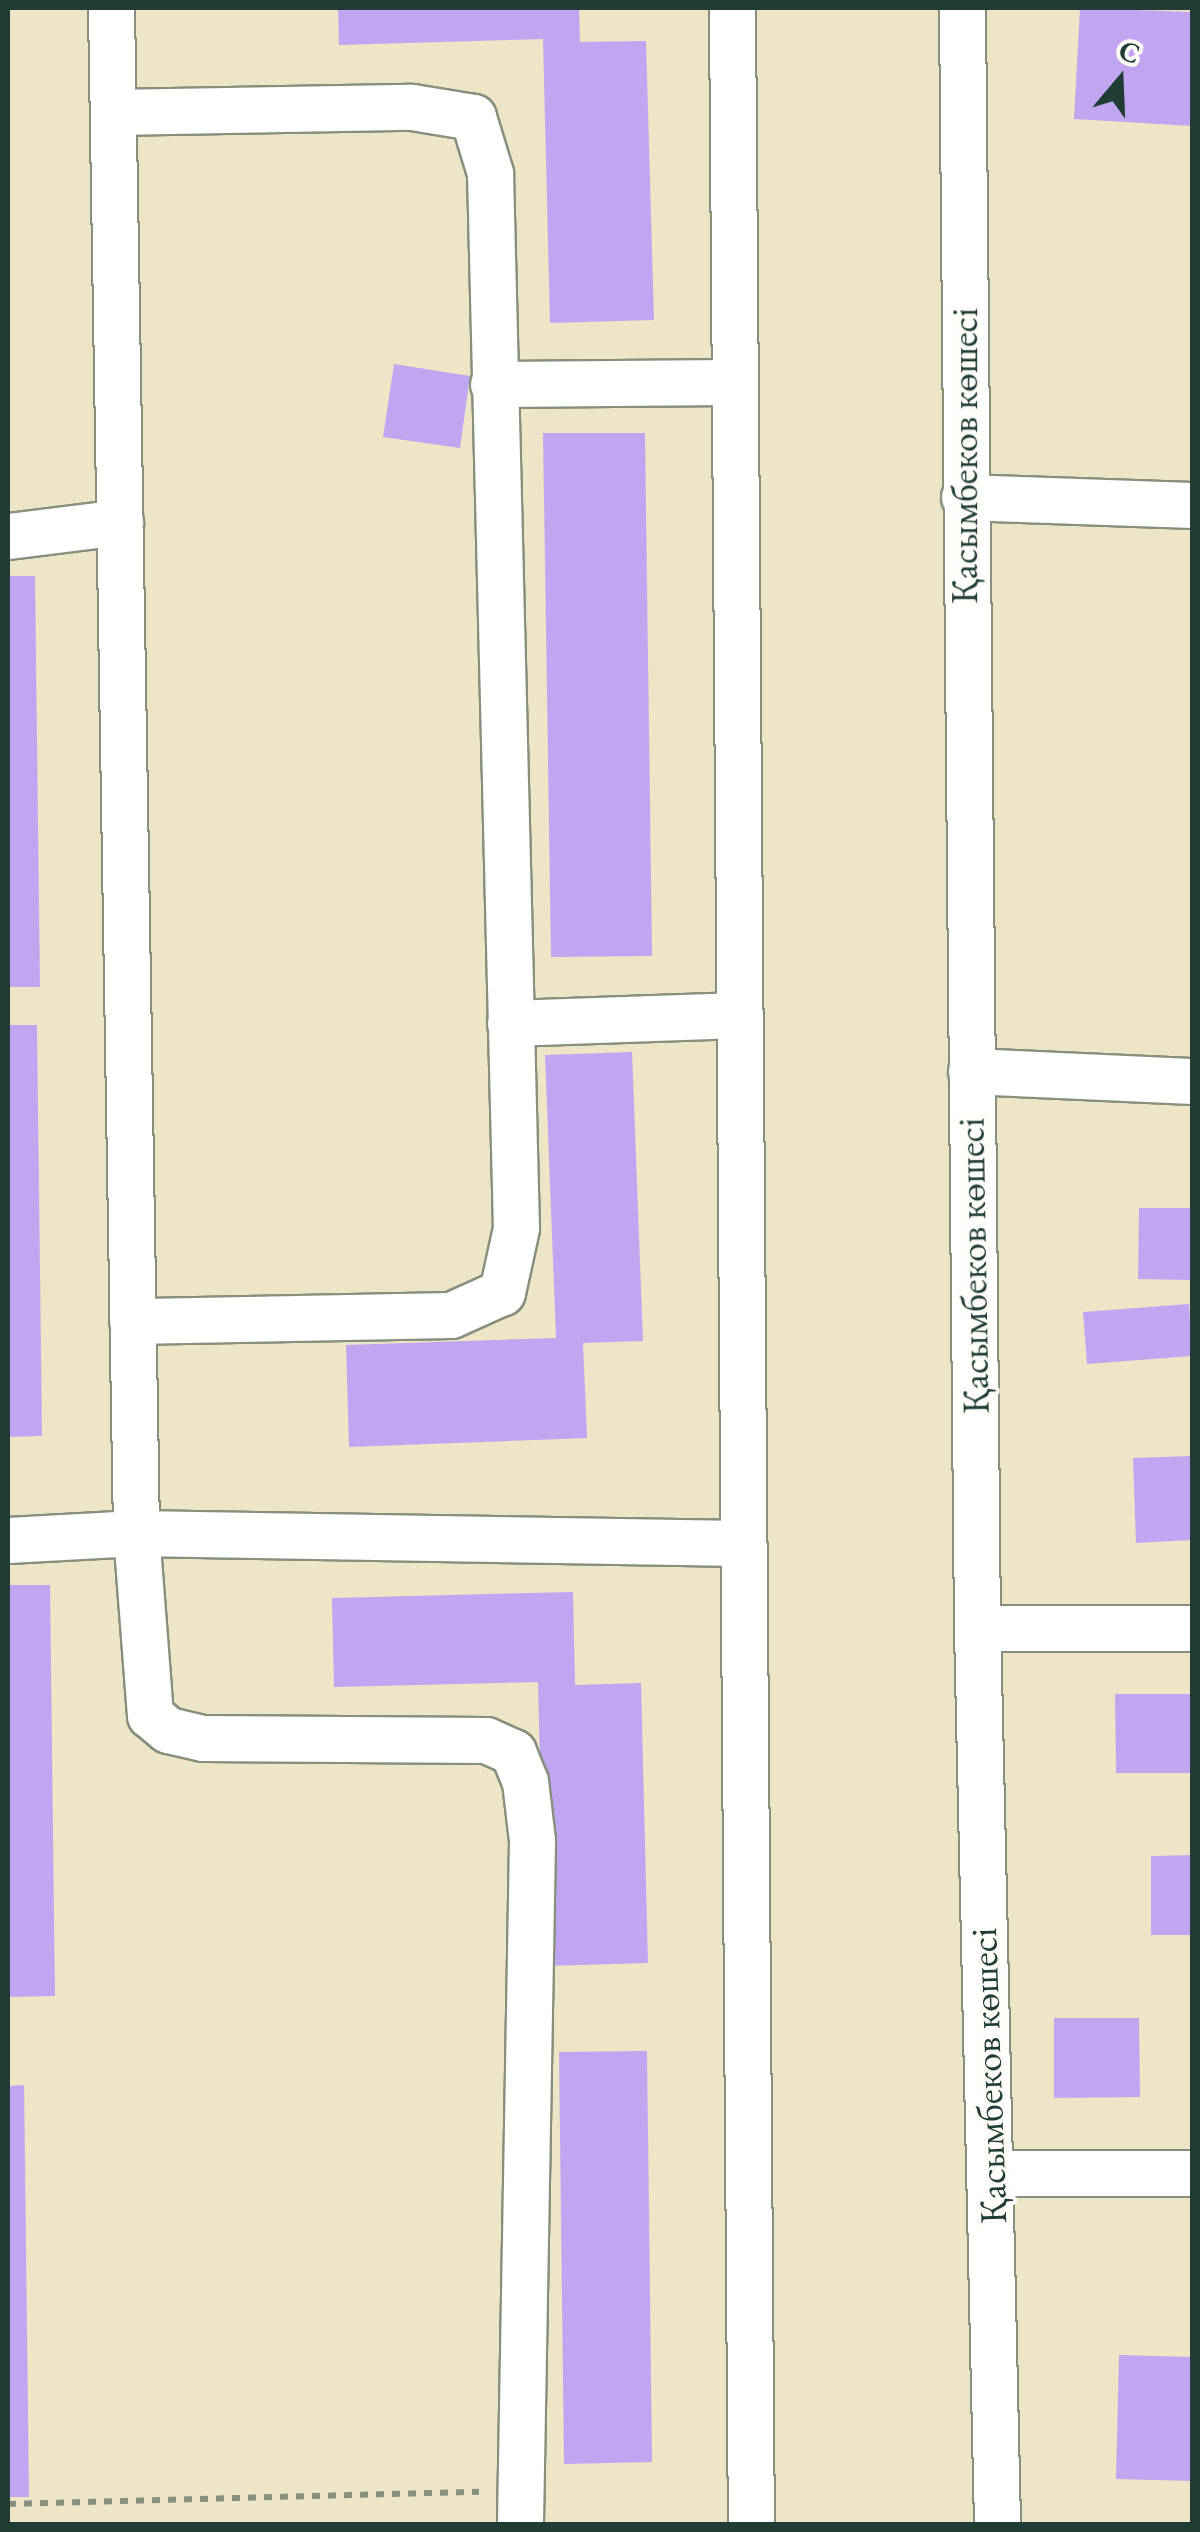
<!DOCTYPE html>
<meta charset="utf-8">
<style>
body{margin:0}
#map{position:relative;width:1200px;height:2532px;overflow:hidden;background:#eee4c6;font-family:"EB Garamond",serif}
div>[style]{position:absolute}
.building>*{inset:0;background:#c2a5f0}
.path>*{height:6px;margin-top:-3px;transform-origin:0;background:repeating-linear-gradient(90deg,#86907d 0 8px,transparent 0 16px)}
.roads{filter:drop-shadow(2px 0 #86907d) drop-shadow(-2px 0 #86907d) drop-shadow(0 2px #86907d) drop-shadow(0 -2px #86907d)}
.minor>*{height:45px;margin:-22.5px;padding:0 22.5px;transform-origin:22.5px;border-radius:22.5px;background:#fff}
span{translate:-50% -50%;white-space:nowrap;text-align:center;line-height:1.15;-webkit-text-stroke:8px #fdfcf7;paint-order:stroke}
.street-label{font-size:38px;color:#1f3d34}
.frame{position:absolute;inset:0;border:10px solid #1f3d34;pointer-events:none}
.north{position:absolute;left:1070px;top:30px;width:100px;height:100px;-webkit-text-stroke:8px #fdfcf7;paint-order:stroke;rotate:19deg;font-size:28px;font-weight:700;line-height:40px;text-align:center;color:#1f3d34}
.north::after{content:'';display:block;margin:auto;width:35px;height:45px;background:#1f3d34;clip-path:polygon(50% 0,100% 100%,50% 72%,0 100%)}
</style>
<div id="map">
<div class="building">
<div style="clip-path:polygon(338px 8px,579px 8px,580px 42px,646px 41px,654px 320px,550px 323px,543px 39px,339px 45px)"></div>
<div style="clip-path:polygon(1080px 8px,1192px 12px,1192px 126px,1074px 119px)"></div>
<div style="clip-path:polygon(394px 364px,470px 376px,460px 448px,383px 437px)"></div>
<div style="clip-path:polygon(543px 433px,645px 433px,652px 956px,551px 957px)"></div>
<div style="clip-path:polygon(8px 576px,35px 576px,40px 987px,8px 987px)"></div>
<div style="clip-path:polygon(8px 1025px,37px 1025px,42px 1436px,8px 1437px)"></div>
<div style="clip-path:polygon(632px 1052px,643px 1341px,583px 1343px,587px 1438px,349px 1447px,346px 1345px,556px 1338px,545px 1055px)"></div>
<div style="clip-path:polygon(1139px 1208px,1192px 1208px,1192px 1280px,1138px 1279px)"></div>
<div style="clip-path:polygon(1189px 1304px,1192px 1356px,1087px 1364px,1083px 1312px)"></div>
<div style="clip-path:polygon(1192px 1456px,1192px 1540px,1136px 1543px,1133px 1458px)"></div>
<div style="clip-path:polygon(8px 1585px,50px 1585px,55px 1996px,8px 1997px)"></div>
<div style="clip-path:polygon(573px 1592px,575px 1685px,641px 1683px,648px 1963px,545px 1966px,538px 1682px,334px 1687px,332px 1598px)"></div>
<div style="clip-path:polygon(1115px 1694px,1192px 1694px,1192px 1773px,1116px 1773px)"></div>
<div style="clip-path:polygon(1192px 1855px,1192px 1935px,1151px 1935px,1151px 1856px)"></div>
<div style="clip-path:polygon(1054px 2018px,1139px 2018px,1140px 2097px,1054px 2098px)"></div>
<div style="clip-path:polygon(647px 2051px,652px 2462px,564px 2464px,559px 2052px)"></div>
<div style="clip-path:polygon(24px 2085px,29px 2497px,8px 2497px,8px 2086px)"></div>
<div style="clip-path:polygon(1119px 2355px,1192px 2357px,1192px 2481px,1116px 2479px)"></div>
</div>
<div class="path">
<div style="left:8px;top:2504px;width:471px;rotate:-1.5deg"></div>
</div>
<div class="roads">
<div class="minor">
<div style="left:111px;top:8px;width:1525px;rotate:89.06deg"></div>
<div style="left:136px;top:1533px;width:183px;rotate:85.6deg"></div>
<div style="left:150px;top:1715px;width:23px;rotate:40deg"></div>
<div style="left:168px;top:1730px;width:36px;rotate:13deg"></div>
<div style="left:203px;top:1738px;width:283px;rotate:0.4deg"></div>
<div style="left:486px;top:1740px;width:30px;rotate:24deg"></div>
<div style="left:513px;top:1752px;width:31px;rotate:68deg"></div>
<div style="left:525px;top:1781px;width:60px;rotate:83.3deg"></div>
<div style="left:532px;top:1841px;width:683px;rotate:91.01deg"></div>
<div style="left:732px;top:8px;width:2516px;rotate:89.57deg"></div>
<div style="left:962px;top:8px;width:1620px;rotate:89.47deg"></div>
<div style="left:977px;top:1628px;width:896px;rotate:88.72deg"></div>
<div style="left:113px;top:112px;width:299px;rotate:-1deg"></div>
<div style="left:412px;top:107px;width:62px;rotate:9.3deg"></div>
<div style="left:473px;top:117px;width:59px;rotate:73.1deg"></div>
<div style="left:490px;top:173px;width:1055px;rotate:88.59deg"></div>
<div style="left:516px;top:1228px;width:66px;rotate:102.3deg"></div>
<div style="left:502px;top:1292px;width:56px;rotate:155.7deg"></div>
<div style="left:451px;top:1315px;width:319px;rotate:178.9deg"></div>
<div style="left:493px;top:384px;width:242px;rotate:-0.5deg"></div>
<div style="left:964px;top:497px;width:228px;rotate:2deg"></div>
<div style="left:8px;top:536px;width:113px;rotate:-7.1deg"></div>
<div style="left:510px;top:1023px;width:229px;rotate:-2deg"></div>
<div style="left:971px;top:1071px;width:221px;rotate:2.6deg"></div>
<div style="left:8px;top:1540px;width:128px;rotate:-3.1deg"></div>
<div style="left:136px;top:1533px;width:606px;rotate:0.95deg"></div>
<div style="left:977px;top:1628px;width:215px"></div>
<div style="left:991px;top:2173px;width:201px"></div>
</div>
</div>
<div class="street-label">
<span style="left:964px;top:456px;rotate:-90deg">Қасымбеков көшесі</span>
<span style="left:973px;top:1266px;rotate:-91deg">Қасымбеков көшесі</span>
<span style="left:988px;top:2076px;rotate:-92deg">Қасымбеков көшесі</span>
</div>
<div class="frame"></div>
<div class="north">С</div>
</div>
